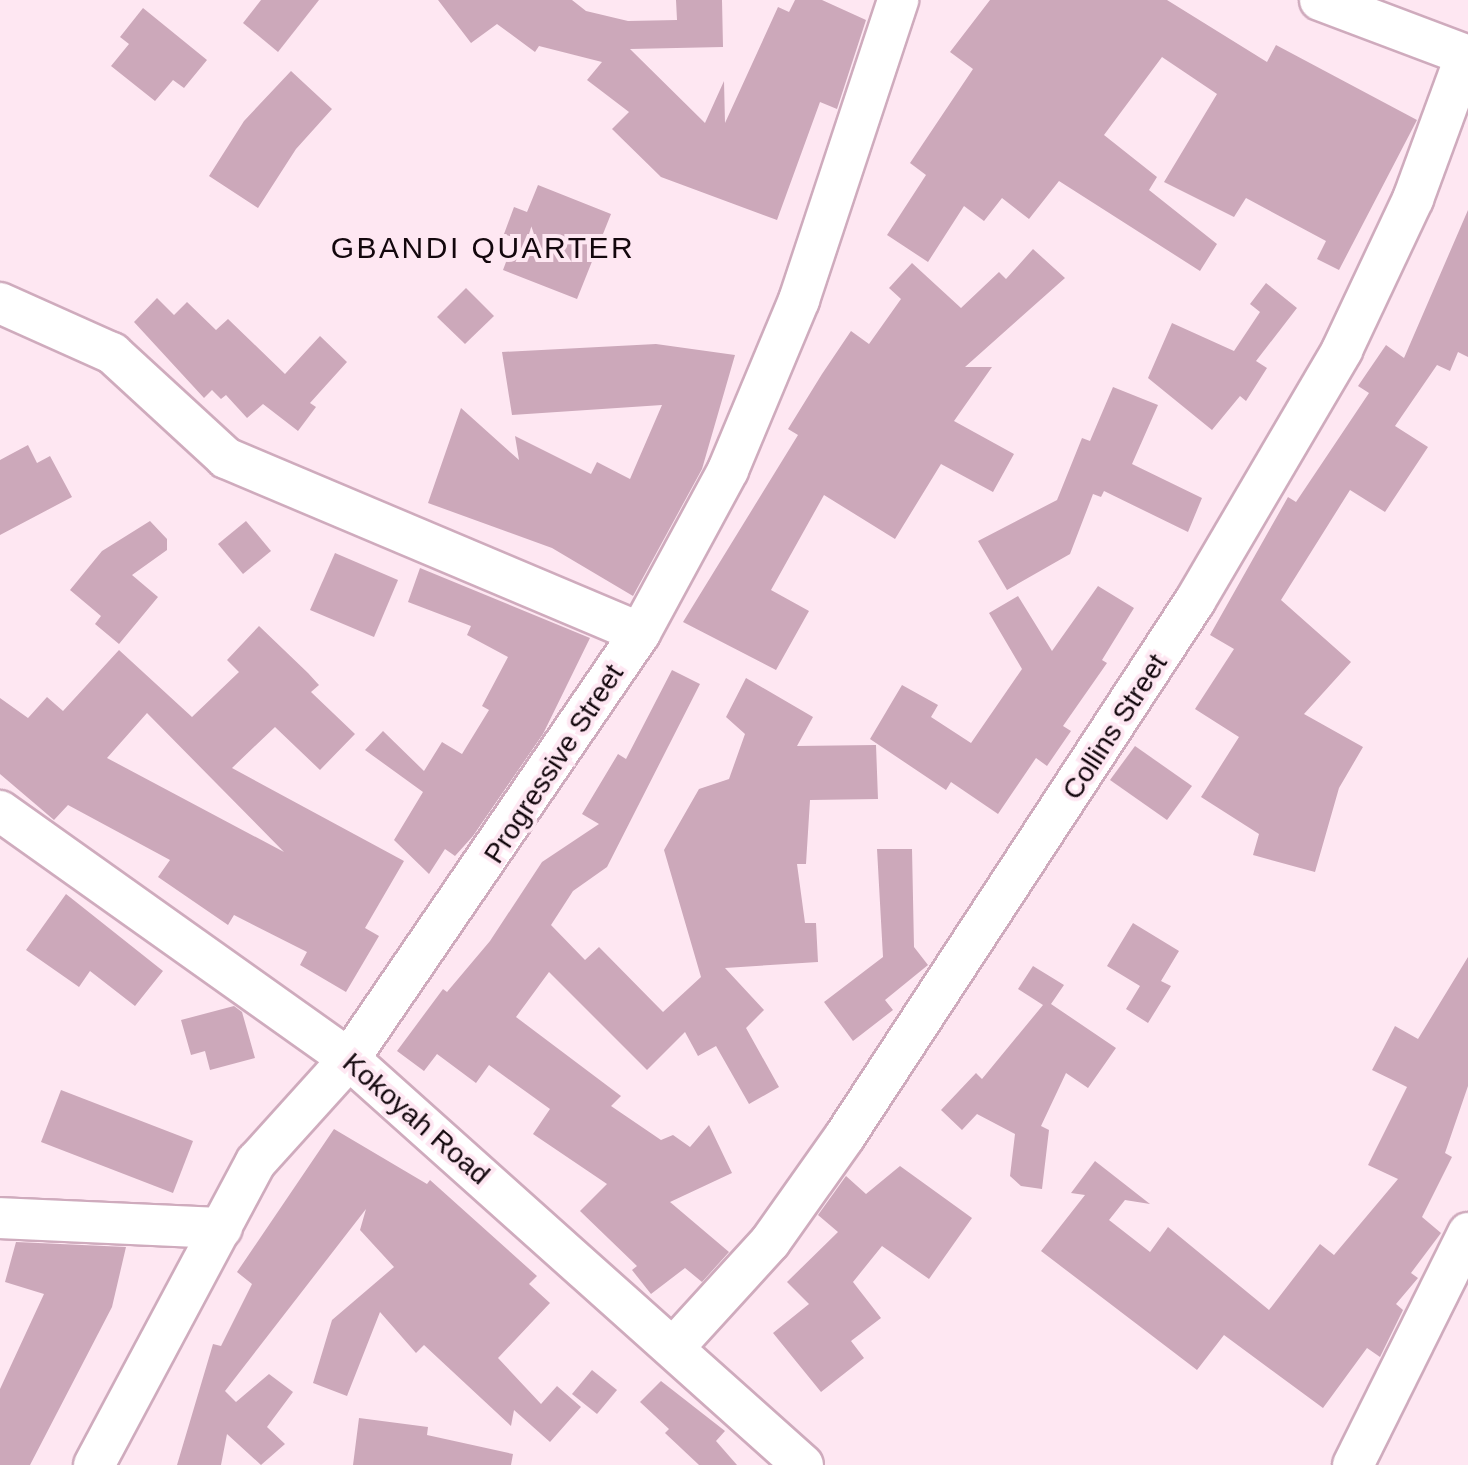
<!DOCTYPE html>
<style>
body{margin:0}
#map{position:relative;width:1468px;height:1465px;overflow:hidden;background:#fee7f2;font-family:Arial,sans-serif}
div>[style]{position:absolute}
.building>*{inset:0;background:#cca8ba}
.roads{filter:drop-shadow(2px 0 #cfabbd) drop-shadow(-2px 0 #cfabbd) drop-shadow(0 2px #cfabbd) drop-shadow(0 -2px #cfabbd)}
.minor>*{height:40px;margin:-20px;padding:0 20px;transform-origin:20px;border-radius:20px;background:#fff}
span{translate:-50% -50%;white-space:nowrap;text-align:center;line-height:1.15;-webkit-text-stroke:8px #fee7f2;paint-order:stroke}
.street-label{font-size:28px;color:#13070d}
.neighbourhood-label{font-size:30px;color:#13070d;letter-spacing:2.5px}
</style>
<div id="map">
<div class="building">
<div style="clip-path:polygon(261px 0,319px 0,278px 52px,243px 23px)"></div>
<div style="clip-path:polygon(438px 0,572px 0,586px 11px,628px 21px,677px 20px,676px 0,722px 0,723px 47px,630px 49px,705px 123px,724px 81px,725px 123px,778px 7px,789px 12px,795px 0,822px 0,866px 20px,837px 109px,820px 102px,777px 220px,661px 177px,612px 129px,629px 112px,587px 80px,602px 62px,539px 46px,535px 52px,497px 24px,471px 43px)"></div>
<div style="clip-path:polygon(990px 0,1167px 0,1267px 62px,1276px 45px,1417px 120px,1339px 270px,1317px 259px,1326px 241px,1246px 198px,1234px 217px,1164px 182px,1217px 94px,1162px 57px,1104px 135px,1157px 177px,1149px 190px,1217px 244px,1200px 271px,1059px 181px,1029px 219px,1002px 198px,984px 221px,964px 206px,928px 262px,887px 235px,926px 175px,910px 163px,973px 69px,950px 52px)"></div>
<div style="clip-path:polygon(143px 8px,207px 60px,184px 88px,173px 80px,155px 101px,111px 66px,129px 44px,120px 37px)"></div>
<div style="clip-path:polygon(291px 71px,332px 109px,296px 149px,258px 208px,209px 176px,244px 121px)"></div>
<div style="clip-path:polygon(538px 185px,611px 214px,577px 299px,503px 270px,515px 238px,504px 234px,514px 207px,527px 212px)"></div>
<div style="clip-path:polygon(1468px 210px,1468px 357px,1458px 352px,1450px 371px,1437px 365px,1395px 426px,1428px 447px,1385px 512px,1350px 490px,1281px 600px,1351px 662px,1304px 714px,1363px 747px,1339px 788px,1315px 872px,1253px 855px,1259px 834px,1201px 797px,1239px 737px,1195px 709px,1234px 649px,1210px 635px,1288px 497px,1296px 502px,1369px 393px,1358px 386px,1386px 345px,1404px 358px)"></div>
<div style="clip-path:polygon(1033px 249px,1065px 278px,965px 367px,992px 367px,954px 421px,1014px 454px,993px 492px,941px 464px,895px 539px,824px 495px,771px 590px,809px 611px,776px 670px,683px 622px,798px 435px,788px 429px,822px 374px,851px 331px,869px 344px,901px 299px,889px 288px,912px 263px,961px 308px,999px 272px,1006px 279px)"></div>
<div style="clip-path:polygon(1266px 283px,1297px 308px,1256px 361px,1267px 368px,1246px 401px,1240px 396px,1212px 430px,1148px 378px,1172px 323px,1234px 351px,1260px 312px,1250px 304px)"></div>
<div style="clip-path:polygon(466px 288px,494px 316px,465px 344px,437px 317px)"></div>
<div style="clip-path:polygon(157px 298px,174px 315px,187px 302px,216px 330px,228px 319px,285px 374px,320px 336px,347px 362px,310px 403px,316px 407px,298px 431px,263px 404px,247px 418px,226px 395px,221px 399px,212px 390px,204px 398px,134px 322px)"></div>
<div style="clip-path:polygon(656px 344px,735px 355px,702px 469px,633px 596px,552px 548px,428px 503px,461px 408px,519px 460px,515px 436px,591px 474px,597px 462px,630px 479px,662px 405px,512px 415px,502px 352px)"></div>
<div style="clip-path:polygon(1113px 387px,1158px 405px,1132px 464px,1202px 498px,1188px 532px,1104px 491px,1101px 497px,1093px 494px,1070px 554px,1007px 590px,978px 541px,1057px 500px,1082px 438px,1090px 441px)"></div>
<div style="clip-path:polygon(28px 445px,37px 463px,50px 456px,72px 497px,0 535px,0 460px)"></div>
<div style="clip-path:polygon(150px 521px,167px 539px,167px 550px,132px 575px,158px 597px,119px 644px,95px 624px,101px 616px,70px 590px,102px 551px)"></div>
<div style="clip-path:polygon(246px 521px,271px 551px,243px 574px,218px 544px)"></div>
<div style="clip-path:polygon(335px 553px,398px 580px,374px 637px,310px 610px)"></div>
<div style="clip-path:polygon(420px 568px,590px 638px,543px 734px,473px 836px,455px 856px,445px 849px,429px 874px,394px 840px,423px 792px,365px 750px,383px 731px,424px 771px,442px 742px,462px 754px,489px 710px,482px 706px,508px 657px,467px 635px,471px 626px,408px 602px)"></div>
<div style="clip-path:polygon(1098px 586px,1134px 608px,1102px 660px,1107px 663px,1063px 726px,1071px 731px,1047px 766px,1036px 758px,998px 814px,951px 782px,946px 790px,870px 739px,902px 685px,938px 705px,931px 717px,971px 743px,1022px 669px,989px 613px,1018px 596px,1052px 651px)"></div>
<div style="clip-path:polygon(evenodd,259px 626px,308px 673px,319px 685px,311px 692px,355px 734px,320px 770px,275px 727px,232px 768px,404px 861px,365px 928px,379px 936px,346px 992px,300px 965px,307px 952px,234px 915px,228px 925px,158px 877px,170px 860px,68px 805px,54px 820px,0 774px,0 698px,28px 718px,47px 697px,63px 711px,119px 650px,192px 717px,239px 672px,227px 660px,259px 626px,147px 713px,216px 783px,284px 852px,107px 758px,147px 713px)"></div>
<div style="clip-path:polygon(672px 670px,700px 684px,607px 867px,573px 891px,551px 925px,585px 960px,599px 947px,663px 1012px,701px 977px,664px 850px,699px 789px,729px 779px,745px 734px,726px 717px,746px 678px,813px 717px,797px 746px,876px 745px,878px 799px,810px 800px,806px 864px,797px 864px,805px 923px,816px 923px,818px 962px,725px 968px,764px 1010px,746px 1028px,779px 1087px,749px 1104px,716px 1046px,698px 1056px,685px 1032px,647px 1070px,549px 972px,516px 1017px,621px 1096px,611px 1106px,661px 1140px,673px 1135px,690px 1147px,709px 1125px,732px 1173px,670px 1202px,729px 1252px,702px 1282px,685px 1268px,651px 1294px,632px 1270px,637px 1266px,580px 1211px,607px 1184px,533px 1134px,550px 1109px,489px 1065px,476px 1083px,437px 1054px,424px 1071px,397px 1051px,443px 989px,447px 992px,490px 941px,542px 862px,599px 824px,582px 814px,618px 754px,626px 759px)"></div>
<div style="clip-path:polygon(1135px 746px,1192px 786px,1167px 820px,1110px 780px)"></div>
<div style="clip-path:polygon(877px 849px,912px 849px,914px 947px,928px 965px,885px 1000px,893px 1010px,853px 1041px,824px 1002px,883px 957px)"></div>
<div style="clip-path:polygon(66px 894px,163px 971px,135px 1006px,90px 971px,79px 987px,26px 950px)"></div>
<div style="clip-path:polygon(1133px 923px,1179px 951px,1161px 981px,1171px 986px,1148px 1023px,1126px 1009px,1140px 986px,1107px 966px)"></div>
<div style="clip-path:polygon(1468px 957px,1468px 1086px,1445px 1153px,1452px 1157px,1422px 1217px,1441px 1233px,1411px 1273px,1418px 1278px,1396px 1304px,1403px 1310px,1380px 1357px,1367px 1348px,1323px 1408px,1224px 1335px,1197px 1370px,1041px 1251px,1085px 1195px,1071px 1193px,1095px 1161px,1150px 1204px,1125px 1200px,1109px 1220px,1150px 1252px,1168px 1227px,1269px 1310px,1320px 1244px,1334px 1255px,1398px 1179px,1368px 1165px,1407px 1087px,1372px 1070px,1395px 1026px,1418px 1039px)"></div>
<div style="clip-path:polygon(1033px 966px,1064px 985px,1051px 1004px,1116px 1048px,1088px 1088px,1066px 1073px,1041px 1126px,1049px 1130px,1042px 1189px,1021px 1186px,1010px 1176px,1015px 1134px,977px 1114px,962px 1130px,941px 1110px,976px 1073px,982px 1079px,1043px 1005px,1018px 989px)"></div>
<div style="clip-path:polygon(234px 1006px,242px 1012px,255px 1058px,210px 1070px,205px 1051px,191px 1055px,181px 1020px)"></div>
<div style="clip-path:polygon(61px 1090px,193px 1141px,173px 1193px,41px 1142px)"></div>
<div style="clip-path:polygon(334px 1129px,427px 1184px,430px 1180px,537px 1276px,529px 1284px,550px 1303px,498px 1358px,541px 1404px,557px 1386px,581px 1407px,550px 1442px,514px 1410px,511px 1426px,424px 1345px,416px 1353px,380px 1312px,347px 1396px,313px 1383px,332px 1320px,394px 1267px,360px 1230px,366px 1209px,225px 1391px,236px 1402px,269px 1374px,293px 1392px,267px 1427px,285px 1444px,261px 1465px,227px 1434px,221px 1465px,177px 1465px,213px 1344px,221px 1346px,252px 1284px,237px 1272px)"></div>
<div style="clip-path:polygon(900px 1166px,972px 1218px,929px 1279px,882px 1246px,853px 1282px,881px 1318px,851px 1341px,864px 1358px,821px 1392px,773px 1333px,809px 1304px,787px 1282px,838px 1232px,818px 1215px,846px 1176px,866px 1194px)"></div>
<div style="clip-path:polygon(16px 1242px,126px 1247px,112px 1307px,30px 1465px,0 1465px,0 1389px,44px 1294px,5px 1282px)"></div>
<div style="clip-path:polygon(592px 1370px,617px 1390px,597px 1414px,572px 1394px)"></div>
<div style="clip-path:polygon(661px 1381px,725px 1431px,716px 1441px,737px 1465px,699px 1465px,665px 1433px,669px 1429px,640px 1402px)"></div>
<div style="clip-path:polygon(359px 1418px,428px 1427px,427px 1435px,513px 1454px,511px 1465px,353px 1465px)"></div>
</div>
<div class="roads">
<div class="minor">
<div style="left:1320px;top:0;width:158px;rotate:20.7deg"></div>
<div style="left:0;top:303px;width:123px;rotate:24.1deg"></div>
<div style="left:112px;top:353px;width:155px;rotate:42.6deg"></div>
<div style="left:226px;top:458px;width:449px;rotate:22.9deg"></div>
<div style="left:0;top:811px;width:428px;rotate:35.4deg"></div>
<div style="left:349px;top:1059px;width:609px;rotate:41.81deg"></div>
<div style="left:0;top:1218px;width:222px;rotate:2.6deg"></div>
<div style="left:675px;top:1346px;width:141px;rotate:-47.6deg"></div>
<div style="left:770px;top:1242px;width:130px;rotate:-54.7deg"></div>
<div style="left:845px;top:1136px;width:639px;rotate:-56.81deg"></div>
<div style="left:1195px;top:601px;width:291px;rotate:-59.6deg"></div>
<div style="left:1342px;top:350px;width:167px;rotate:-64.8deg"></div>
<div style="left:1413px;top:199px;width:153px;rotate:-69.8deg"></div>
<div style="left:94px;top:1465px;width:344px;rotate:-61.9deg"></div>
<div style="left:256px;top:1162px;width:139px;rotate:-47.9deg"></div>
<div style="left:349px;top:1059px;width:516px;rotate:-55.66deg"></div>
<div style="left:640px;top:633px;width:185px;rotate:-61.6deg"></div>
<div style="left:728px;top:470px;width:184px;rotate:-67.3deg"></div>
<div style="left:799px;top:300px;width:316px;rotate:-71.7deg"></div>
<div style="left:1353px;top:1465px;width:259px;rotate:-63.6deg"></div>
</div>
</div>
<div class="street-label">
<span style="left:1115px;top:727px;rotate:-57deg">Collins Street</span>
<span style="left:554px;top:764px;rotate:-57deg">Progressive Street</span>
<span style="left:416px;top:1119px;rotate:41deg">Kokoyah Road</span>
</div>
<div class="neighbourhood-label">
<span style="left:483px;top:248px">GBANDI QUARTER</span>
</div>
</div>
